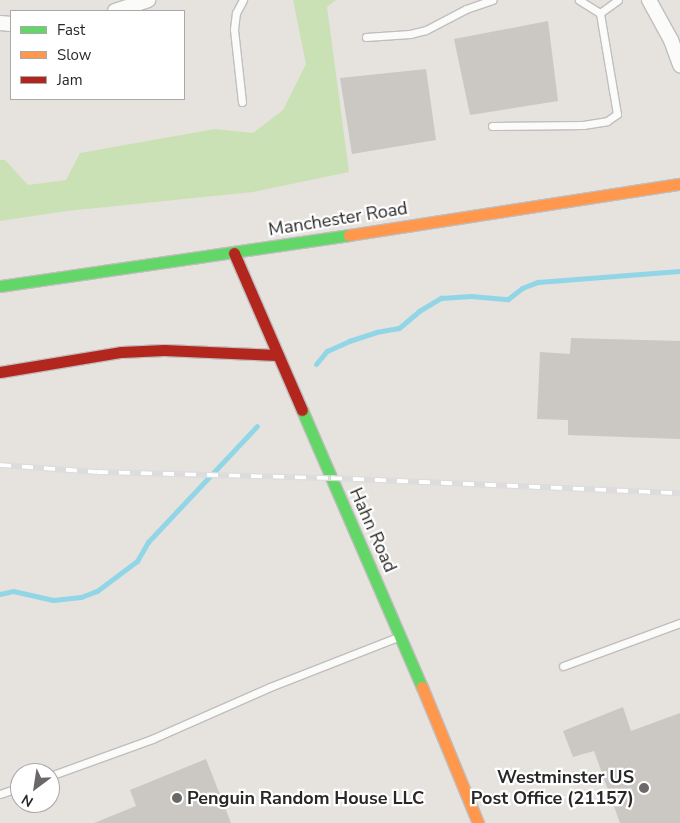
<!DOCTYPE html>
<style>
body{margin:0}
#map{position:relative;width:680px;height:823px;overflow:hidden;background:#e6e2dd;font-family:"Nunito Sans",sans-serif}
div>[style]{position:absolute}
.green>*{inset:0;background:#cae1b6}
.stream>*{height:5px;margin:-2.5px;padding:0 2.5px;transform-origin:2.5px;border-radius:2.5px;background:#91d6e7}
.building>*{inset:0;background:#cbc8c4}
.roads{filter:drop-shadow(1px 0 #c0bebf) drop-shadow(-1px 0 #c0bebf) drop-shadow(0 1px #c0bebf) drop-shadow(0 -1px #c0bebf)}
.lane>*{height:7px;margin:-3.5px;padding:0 3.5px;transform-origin:3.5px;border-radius:3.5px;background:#fbfbfa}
.street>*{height:14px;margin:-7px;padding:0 7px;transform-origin:7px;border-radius:7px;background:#fbfbfa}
.fast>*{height:11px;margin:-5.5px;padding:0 5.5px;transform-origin:5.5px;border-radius:5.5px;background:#63d668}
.slow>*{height:11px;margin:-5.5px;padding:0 5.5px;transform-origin:5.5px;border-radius:5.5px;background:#ff974d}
.jam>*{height:11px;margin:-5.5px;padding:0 5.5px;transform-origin:5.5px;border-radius:5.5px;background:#b3261e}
.rail>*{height:5.5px;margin-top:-2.75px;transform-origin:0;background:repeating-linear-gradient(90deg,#fff 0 11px,#dcdcdd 0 22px);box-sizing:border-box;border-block:1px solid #dcdcdd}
.dots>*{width:14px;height:14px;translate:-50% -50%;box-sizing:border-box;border:2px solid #fff;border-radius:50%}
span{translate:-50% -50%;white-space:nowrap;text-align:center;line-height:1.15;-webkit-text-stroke:4.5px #fff;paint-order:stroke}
.street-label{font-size:18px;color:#282828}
.poi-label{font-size:18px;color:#282828;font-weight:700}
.right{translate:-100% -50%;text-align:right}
.left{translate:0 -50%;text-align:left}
.legend{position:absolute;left:10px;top:10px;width:175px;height:90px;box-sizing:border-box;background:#fff;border:1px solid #a9a9a9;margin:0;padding:6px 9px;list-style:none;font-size:15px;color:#282828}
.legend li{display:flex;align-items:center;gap:10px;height:25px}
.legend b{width:25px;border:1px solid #a9a9a9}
.north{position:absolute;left:10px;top:763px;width:50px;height:50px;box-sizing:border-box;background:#fff;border:1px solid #a9a9a9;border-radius:50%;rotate:211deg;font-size:14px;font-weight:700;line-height:20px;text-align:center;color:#282828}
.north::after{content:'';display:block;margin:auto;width:18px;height:22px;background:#6a6967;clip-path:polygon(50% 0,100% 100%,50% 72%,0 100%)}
</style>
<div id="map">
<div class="green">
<div style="clip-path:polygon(293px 0,336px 0,327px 7px,349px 172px,253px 192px,67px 211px,0 221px,0 160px,5px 160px,28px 185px,66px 180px,80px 153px,215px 129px,253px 133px,283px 110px,306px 64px)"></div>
</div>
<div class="stream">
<div style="left:316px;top:364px;width:17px;rotate:-50deg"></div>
<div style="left:327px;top:351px;width:24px;rotate:-24deg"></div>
<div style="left:349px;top:341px;width:28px;rotate:-18deg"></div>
<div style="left:376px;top:332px;width:23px;rotate:-10deg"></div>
<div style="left:399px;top:328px;width:26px;rotate:-40deg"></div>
<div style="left:419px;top:311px;width:26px;rotate:-31deg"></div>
<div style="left:441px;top:298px;width:30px;rotate:-4deg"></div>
<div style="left:471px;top:296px;width:37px;rotate:5deg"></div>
<div style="left:508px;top:299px;width:18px;rotate:-38deg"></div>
<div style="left:522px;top:288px;width:17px;rotate:-21deg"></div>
<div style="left:538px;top:282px;width:142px;rotate:-4.4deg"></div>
<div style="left:0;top:594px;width:13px;rotate:-13deg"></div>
<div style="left:13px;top:591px;width:41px;rotate:12.7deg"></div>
<div style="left:53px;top:600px;width:28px;rotate:-6deg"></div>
<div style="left:81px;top:597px;width:17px;rotate:-21deg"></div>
<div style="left:97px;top:591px;width:50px;rotate:-36.9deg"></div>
<div style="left:137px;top:561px;width:22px;rotate:-60deg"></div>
<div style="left:148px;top:542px;width:159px;rotate:-46.8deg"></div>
</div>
<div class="building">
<div style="clip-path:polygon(548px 21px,558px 101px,470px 115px,454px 39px)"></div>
<div style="clip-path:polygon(426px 69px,436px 140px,352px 154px,340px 78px)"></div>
<div style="clip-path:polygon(571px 338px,680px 341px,680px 439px,568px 435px,568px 420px,537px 419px,540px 352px,570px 354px)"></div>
<div style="clip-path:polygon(623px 707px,631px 731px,680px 713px,680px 823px,620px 823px,594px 751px,573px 757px,563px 731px)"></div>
<div style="clip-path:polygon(206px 759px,231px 823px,94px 823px,136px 806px,130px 790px)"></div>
</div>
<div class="roads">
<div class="lane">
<div style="left:579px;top:0;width:25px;rotate:32deg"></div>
<div style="left:366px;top:37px;width:44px;rotate:-3.9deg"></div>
<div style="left:410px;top:34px;width:16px;rotate:-14deg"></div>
<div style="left:426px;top:30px;width:45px;rotate:-27.7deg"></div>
<div style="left:466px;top:9px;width:28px;rotate:-19deg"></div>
<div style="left:242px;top:102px;width:73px;rotate:-96.3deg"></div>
<div style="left:234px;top:29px;width:16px;rotate:-83deg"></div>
<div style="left:236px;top:13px;width:15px;rotate:-62deg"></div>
<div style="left:492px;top:126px;width:91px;rotate:-0.6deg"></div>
<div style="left:583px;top:125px;width:24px;rotate:-9deg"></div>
<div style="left:607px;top:121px;width:12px;rotate:-35deg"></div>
<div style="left:617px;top:114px;width:102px;rotate:-99.6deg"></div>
<div style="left:600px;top:13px;width:22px;rotate:-36deg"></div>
<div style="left:563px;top:666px;width:125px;rotate:-20.2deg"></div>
<div style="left:50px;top:776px;width:109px;rotate:-19.9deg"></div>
<div style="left:152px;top:739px;width:129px;rotate:-23.8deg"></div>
<div style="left:270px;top:687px;width:140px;rotate:-21.4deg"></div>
<div style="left:0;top:794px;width:21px;rotate:-19deg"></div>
</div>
<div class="street">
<div style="left:649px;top:0;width:46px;rotate:61.2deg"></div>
<div style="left:671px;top:40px;width:27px;rotate:70deg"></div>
<div style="left:115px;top:11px;width:35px;rotate:-18deg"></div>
<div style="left:0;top:23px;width:11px;rotate:5deg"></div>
</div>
<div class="fast">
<div style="left:0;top:286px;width:353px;rotate:-8.3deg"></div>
<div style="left:302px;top:410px;width:302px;rotate:66.6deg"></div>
</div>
<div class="slow">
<div style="left:349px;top:235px;width:335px;rotate:-8.8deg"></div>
<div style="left:422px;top:687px;width:147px;rotate:67.6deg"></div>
</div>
<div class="jam">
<div style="left:234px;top:253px;width:171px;rotate:66.6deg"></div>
<div style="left:0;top:372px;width:123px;rotate:-9.4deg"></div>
<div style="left:121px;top:352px;width:43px;rotate:-2.7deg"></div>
<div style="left:164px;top:350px;width:113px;rotate:2.5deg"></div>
</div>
</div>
<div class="rail">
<div style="left:0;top:465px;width:97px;rotate:4.1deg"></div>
<div style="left:97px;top:472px;width:234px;rotate:1.5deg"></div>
<div style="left:331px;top:478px;width:349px;rotate:2.5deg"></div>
</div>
<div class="dots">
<div style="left:644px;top:788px;background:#6a6967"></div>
<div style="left:177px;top:798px;background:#6a6967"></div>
</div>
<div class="street-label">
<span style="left:338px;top:219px;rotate:-9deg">Manchester Road</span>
<span style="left:373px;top:530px;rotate:66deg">Hahn Road</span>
</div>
<div class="poi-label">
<span class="right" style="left:634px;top:788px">Westminster US<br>Post Office (21157)</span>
<span class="left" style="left:187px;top:798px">Penguin Random House LLC</span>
</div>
<ul class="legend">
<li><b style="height:6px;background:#63d668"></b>Fast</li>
<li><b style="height:6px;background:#ff974d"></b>Slow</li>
<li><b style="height:6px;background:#b3261e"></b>Jam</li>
</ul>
<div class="north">N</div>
</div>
